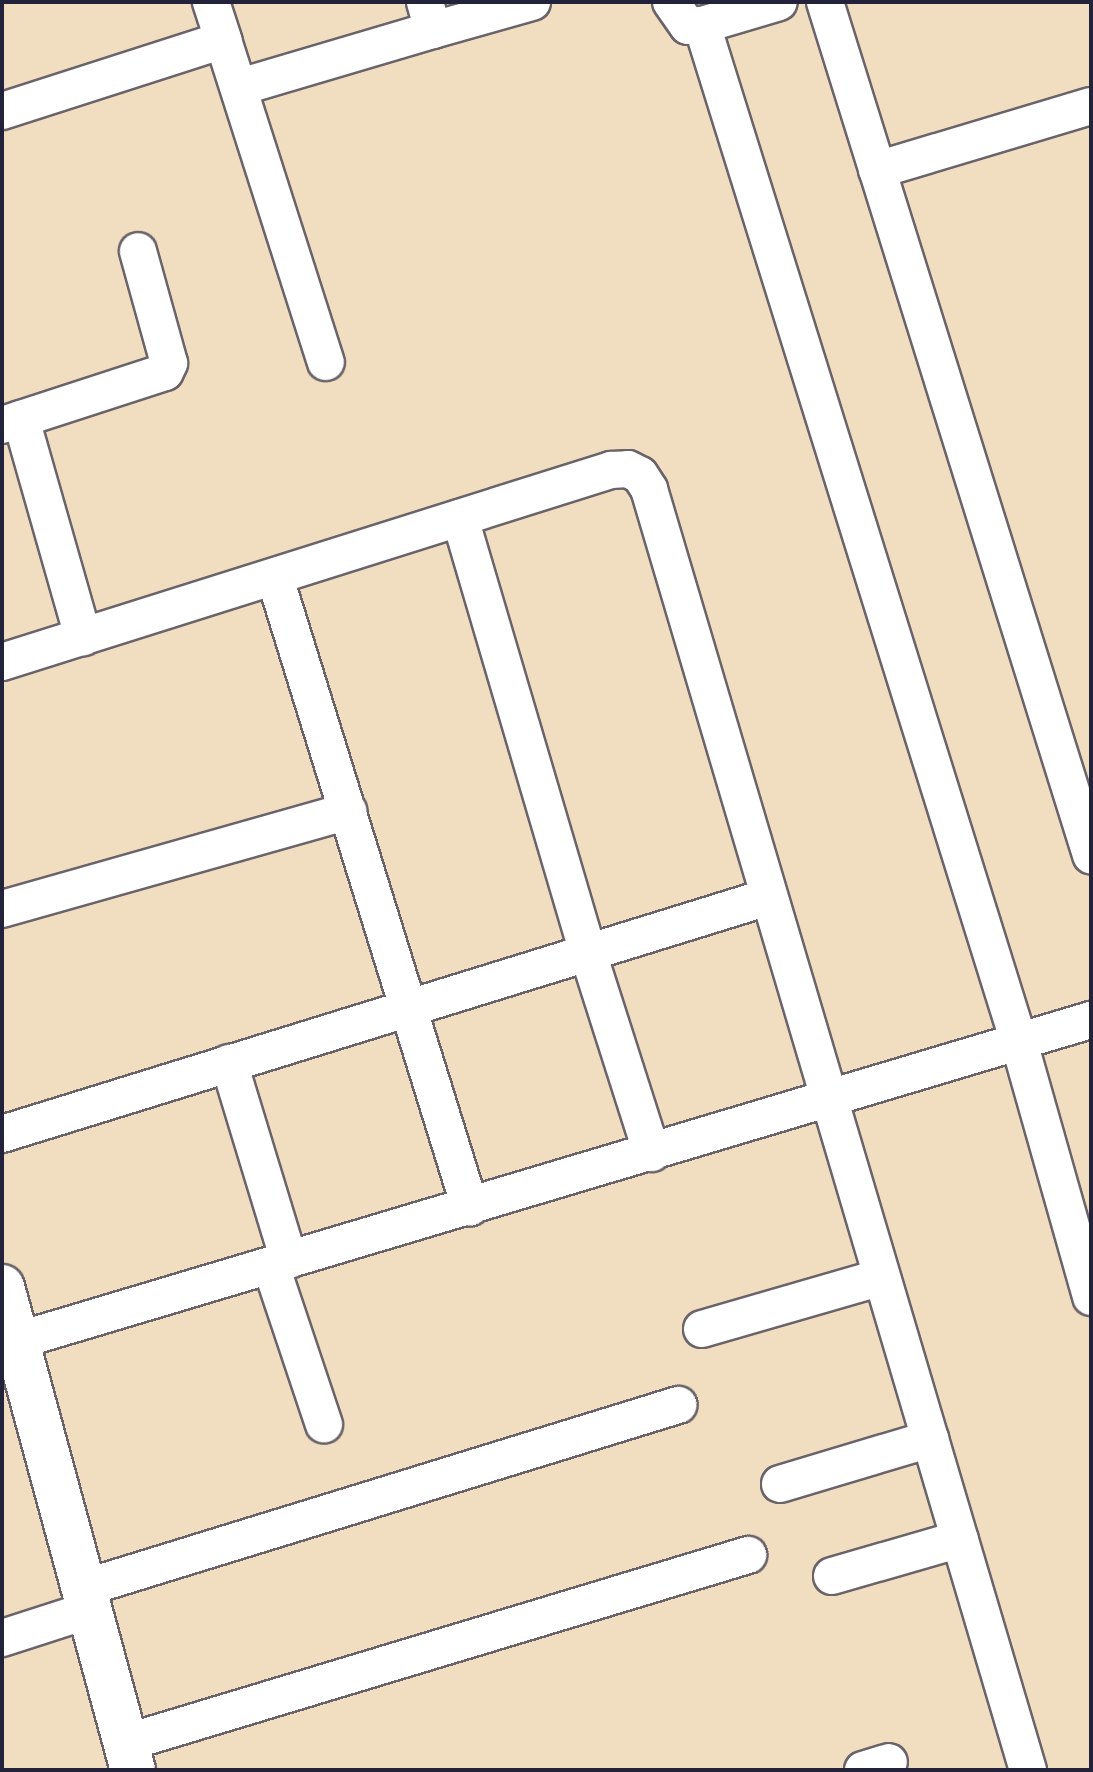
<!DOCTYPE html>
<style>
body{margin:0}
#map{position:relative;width:1093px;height:1772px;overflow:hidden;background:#f1dec0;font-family:Vollkorn,serif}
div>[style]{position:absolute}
.roads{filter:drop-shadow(2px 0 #6a646a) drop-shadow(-2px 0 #6a646a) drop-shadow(0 2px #6a646a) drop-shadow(0 -2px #6a646a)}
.street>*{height:36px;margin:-18px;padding:0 18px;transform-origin:18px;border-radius:18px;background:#fff}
.secondary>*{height:44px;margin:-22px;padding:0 22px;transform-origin:22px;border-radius:22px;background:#fff}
span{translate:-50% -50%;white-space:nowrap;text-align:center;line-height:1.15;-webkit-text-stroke:8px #fbf7ec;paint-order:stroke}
.frame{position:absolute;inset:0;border:4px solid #22223b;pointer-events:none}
</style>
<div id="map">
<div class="roads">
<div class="street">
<div style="left:211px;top:2px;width:40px;rotate:72deg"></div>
<div style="left:671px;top:2px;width:29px;rotate:55deg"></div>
<div style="left:688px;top:26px;width:14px;rotate:-4deg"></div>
<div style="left:702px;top:25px;width:80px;rotate:-16.6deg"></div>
<div style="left:825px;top:2px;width:894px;rotate:72.68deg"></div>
<div style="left:702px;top:25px;width:1065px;rotate:72.69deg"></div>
<div style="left:1019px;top:1042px;width:265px;rotate:74.2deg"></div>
<div style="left:433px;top:30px;width:103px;rotate:-15.8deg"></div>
<div style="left:240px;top:87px;width:201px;rotate:-16.5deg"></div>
<div style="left:433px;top:30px;width:29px;rotate:-106deg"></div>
<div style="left:2px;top:111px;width:232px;rotate:-17.8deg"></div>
<div style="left:223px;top:40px;width:338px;rotate:72.3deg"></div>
<div style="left:877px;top:170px;width:223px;rotate:-16.7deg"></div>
<div style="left:21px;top:419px;width:227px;rotate:74.1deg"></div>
<div style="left:2px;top:425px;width:171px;rotate:-18deg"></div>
<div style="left:165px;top:372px;width:10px;rotate:-66deg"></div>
<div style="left:169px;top:363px;width:116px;rotate:-105.5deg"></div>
<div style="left:460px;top:518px;width:453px;rotate:73.6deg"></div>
<div style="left:588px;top:953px;width:210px;rotate:72.3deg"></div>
<div style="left:275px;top:578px;width:659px;rotate:72.78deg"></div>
<div style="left:2px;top:662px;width:639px;rotate:-17.5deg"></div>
<div style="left:611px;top:470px;width:17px;rotate:-3deg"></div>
<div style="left:628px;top:469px;width:13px;rotate:27deg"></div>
<div style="left:640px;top:475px;width:17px;rotate:57deg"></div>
<div style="left:649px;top:489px;width:1336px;rotate:73.52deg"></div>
<div style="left:2px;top:909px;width:360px;rotate:-15.8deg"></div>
<div style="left:229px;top:1063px;width:206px;rotate:73.1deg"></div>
<div style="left:2px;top:1134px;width:802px;rotate:-17.19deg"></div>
<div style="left:271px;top:1266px;width:167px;rotate:71.5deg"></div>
<div style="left:702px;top:1329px;width:187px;rotate:-16.1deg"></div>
<div style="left:16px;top:1341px;width:1122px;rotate:-16.63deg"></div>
<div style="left:780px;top:1484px;width:157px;rotate:-16.7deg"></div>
<div style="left:832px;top:1576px;width:133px;rotate:-16.1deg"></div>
<div style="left:84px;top:1588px;width:622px;rotate:-17.12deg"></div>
<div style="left:2px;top:1638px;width:91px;rotate:-17.8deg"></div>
<div style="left:125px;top:1743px;width:651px;rotate:-16.79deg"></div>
<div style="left:863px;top:1770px;width:27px;rotate:-17deg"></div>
</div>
<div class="secondary">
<div style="left:2px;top:1287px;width:500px;rotate:74.83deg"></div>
</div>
</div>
<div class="frame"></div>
</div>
